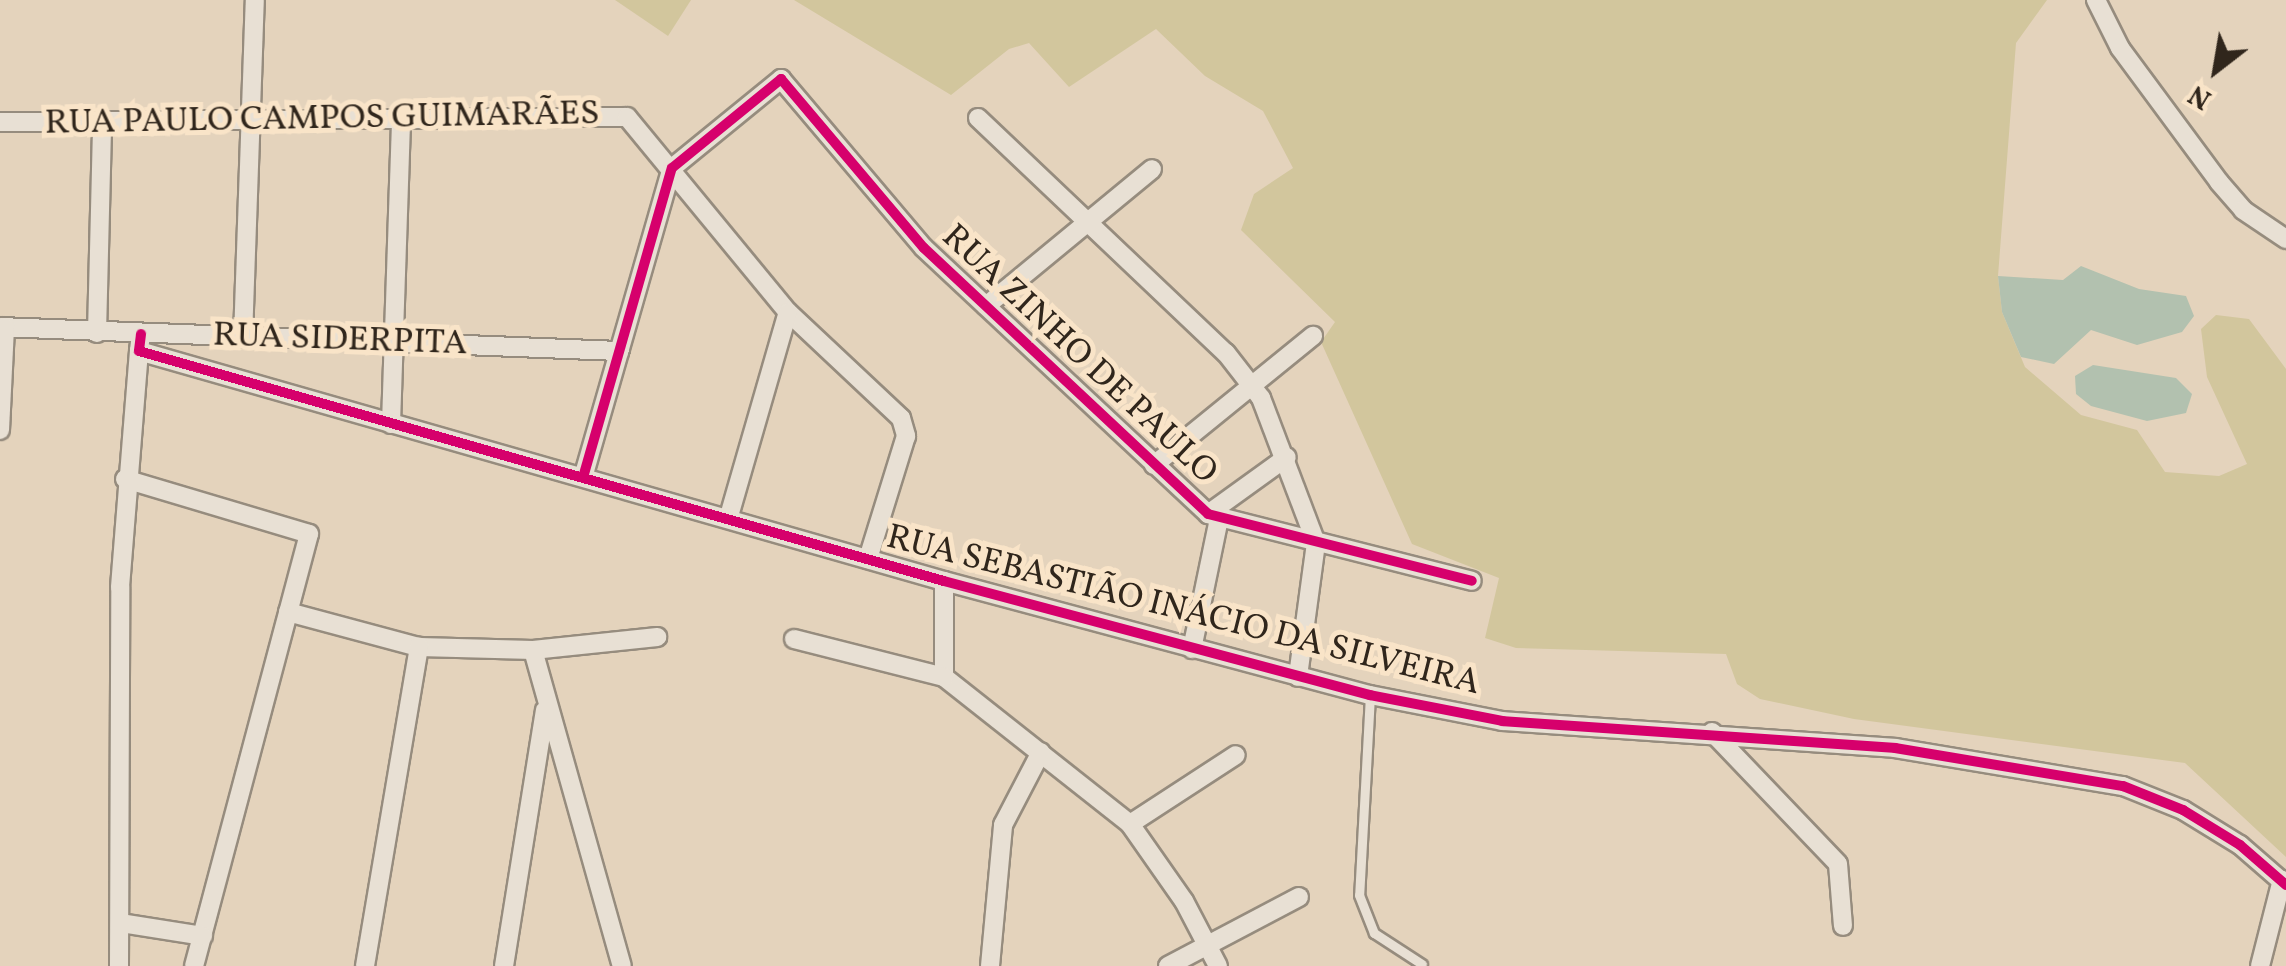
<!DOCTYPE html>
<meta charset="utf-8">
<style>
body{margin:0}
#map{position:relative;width:2286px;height:966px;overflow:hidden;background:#e4d3bc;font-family:Vollkorn,serif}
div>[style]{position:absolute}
.green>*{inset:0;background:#d2c69d}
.water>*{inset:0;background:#b2c1af}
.roads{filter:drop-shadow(2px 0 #968c7e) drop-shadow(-2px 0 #968c7e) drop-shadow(0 2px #968c7e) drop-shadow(0 -2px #968c7e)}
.lane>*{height:9px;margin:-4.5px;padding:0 4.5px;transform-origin:4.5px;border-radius:4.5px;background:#e8e0d4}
.street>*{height:18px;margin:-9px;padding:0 9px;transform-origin:9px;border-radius:9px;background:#e8e0d4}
.cycleway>*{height:10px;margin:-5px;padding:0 5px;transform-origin:5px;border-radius:5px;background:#d6006c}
span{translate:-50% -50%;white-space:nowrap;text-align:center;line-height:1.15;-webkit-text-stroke:10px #f9e4c8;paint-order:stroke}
.street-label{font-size:35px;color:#30261c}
.north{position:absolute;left:2166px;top:20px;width:100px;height:100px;-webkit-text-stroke:8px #f9e4c8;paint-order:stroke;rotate:211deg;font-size:28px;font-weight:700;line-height:40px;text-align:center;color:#30261c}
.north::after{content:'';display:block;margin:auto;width:35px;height:45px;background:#30261c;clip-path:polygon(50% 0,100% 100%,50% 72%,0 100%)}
</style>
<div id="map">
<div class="green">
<div style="clip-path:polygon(615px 0,691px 0,668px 36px)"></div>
<div style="clip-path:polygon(794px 0,2047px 0,2016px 43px,1998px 276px,2002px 312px,2025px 367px,2081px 415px,2137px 430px,2165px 472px,2219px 476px,2247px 464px,2207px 377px,2201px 329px,2216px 315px,2249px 319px,2286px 369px,2286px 857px,2185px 763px,1854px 719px,1760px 699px,1737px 684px,1726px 654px,1516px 648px,1485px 638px,1499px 578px,1412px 544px,1321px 342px,1335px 322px,1241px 230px,1254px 194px,1293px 168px,1263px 111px,1205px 76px,1156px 29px,1069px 87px,1029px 43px,1009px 49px,951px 95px)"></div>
</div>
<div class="water">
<div style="clip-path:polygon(2081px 266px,2139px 289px,2186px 296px,2194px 316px,2182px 332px,2137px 345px,2091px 330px,2054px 364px,2021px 357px,2002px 312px,1998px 276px,2063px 280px)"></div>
<div style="clip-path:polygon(2093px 365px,2176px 378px,2192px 394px,2186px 413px,2147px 421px,2091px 406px,2076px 394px,2075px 376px)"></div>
</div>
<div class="roads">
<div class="lane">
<div style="left:1370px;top:695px;width:200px;rotate:93.1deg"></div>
<div style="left:1359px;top:895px;width:41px;rotate:68.5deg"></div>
<div style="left:1374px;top:933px;width:57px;rotate:32.9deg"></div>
</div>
<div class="street">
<div style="left:2096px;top:0;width:54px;rotate:63.4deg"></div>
<div style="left:2120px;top:48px;width:167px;rotate:53.5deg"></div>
<div style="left:2219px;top:182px;width:37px;rotate:49deg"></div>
<div style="left:2243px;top:210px;width:52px;rotate:34deg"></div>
<div style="left:978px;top:118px;width:342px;rotate:43.5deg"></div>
<div style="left:1226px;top:353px;width:57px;rotate:52.1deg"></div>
<div style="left:1261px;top:398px;width:155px;rotate:69.2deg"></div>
<div style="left:1316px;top:543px;width:135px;rotate:97.7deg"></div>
<div style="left:0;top:122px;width:627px;rotate:-0.46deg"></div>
<div style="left:627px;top:117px;width:253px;rotate:50.5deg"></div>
<div style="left:788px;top:312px;width:155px;rotate:43.2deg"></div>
<div style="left:901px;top:418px;width:19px;rotate:74deg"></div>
<div style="left:906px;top:436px;width:129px;rotate:107.2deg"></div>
<div style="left:986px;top:306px;width:215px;rotate:-39.5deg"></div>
<div style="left:0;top:327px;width:620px;rotate:2.22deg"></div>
<div style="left:97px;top:333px;width:209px;rotate:-88.6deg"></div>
<div style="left:141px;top:334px;width:17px;rotate:97deg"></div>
<div style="left:139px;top:351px;width:837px;rotate:15.95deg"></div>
<div style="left:944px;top:581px;width:441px;rotate:15deg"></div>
<div style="left:1370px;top:695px;width:135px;rotate:11.1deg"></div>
<div style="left:1502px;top:721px;width:394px;rotate:3.9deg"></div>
<div style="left:1895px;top:748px;width:231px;rotate:9.5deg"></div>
<div style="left:2123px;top:786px;width:65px;rotate:21.8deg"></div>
<div style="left:2183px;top:810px;width:67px;rotate:31.6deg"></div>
<div style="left:2240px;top:845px;width:61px;rotate:41deg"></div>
<div style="left:243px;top:338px;width:338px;rotate:-88deg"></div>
<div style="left:391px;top:424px;width:304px;rotate:-88.1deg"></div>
<div style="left:0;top:430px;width:103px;rotate:-87.2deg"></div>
<div style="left:1154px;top:465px;width:205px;rotate:-39.1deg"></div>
<div style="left:584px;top:474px;width:318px;rotate:-74deg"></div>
<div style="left:672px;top:168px;width:141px;rotate:-39.2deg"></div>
<div style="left:781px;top:79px;width:221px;rotate:49.8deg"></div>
<div style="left:924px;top:248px;width:389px;rotate:43.1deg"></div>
<div style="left:1208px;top:514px;width:272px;rotate:14.2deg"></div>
<div style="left:125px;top:479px;width:192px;rotate:16.6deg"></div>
<div style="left:309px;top:534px;width:447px;rotate:104.9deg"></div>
<div style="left:1208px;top:514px;width:97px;rotate:-35.8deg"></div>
<div style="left:729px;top:516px;width:212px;rotate:-73.9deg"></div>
<div style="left:944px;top:581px;width:96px;rotate:90deg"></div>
<div style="left:944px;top:677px;width:237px;rotate:38.3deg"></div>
<div style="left:1130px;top:824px;width:94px;rotate:55deg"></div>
<div style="left:1184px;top:901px;width:73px;rotate:62.4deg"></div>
<div style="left:288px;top:612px;width:136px;rotate:15deg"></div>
<div style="left:419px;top:647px;width:114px;rotate:1.5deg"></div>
<div style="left:533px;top:650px;width:125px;rotate:-6deg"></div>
<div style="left:794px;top:639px;width:155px;rotate:14.2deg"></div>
<div style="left:1192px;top:649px;width:133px;rotate:-78.3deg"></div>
<div style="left:533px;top:650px;width:328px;rotate:74.3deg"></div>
<div style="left:1712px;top:732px;width:182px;rotate:46.3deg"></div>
<div style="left:1838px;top:864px;width:62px;rotate:85.4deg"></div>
<div style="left:1130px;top:824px;width:126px;rotate:-33.1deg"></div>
<div style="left:121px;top:923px;width:83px;rotate:9deg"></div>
<div style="left:119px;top:966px;width:379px;rotate:-89.8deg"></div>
<div style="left:120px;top:587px;width:237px;rotate:-85.4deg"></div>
<div style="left:365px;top:966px;width:324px;rotate:-80.4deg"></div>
<div style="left:504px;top:966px;width:259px;rotate:-80.9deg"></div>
<div style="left:990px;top:966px;width:142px;rotate:-84.7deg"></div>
<div style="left:1003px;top:825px;width:82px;rotate:-62.5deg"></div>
<div style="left:1168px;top:966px;width:148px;rotate:-27.8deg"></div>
<div style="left:2260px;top:966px;width:89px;rotate:-75.7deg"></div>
</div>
</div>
<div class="cycleway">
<div style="left:141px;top:334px;width:17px;rotate:97deg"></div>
<div style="left:139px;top:351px;width:837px;rotate:15.95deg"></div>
<div style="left:944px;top:581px;width:441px;rotate:15deg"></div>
<div style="left:1370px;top:695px;width:135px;rotate:11.1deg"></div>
<div style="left:1502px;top:721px;width:394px;rotate:3.9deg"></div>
<div style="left:1895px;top:748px;width:231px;rotate:9.5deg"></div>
<div style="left:2123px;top:786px;width:65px;rotate:21.8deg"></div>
<div style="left:2183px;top:810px;width:67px;rotate:31.6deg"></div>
<div style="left:2240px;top:845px;width:61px;rotate:41deg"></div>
<div style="left:584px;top:474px;width:318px;rotate:-74deg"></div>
<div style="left:672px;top:168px;width:141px;rotate:-39.2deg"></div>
<div style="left:781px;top:79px;width:221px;rotate:49.8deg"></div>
<div style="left:924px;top:248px;width:389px;rotate:43.1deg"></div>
<div style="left:1208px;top:514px;width:272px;rotate:14.2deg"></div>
</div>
<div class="street-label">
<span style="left:322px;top:119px;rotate:-1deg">RUA PAULO CAMPOS GUIMARÃES</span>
<span style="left:340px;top:340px;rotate:2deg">RUA SIDERPITA</span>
<span style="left:1079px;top:355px;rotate:43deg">RUA ZINHO DE PAULO</span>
<span style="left:1183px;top:611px;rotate:14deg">RUA SEBASTIÃO INÁCIO DA SILVEIRA</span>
</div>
<div class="north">N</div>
</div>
